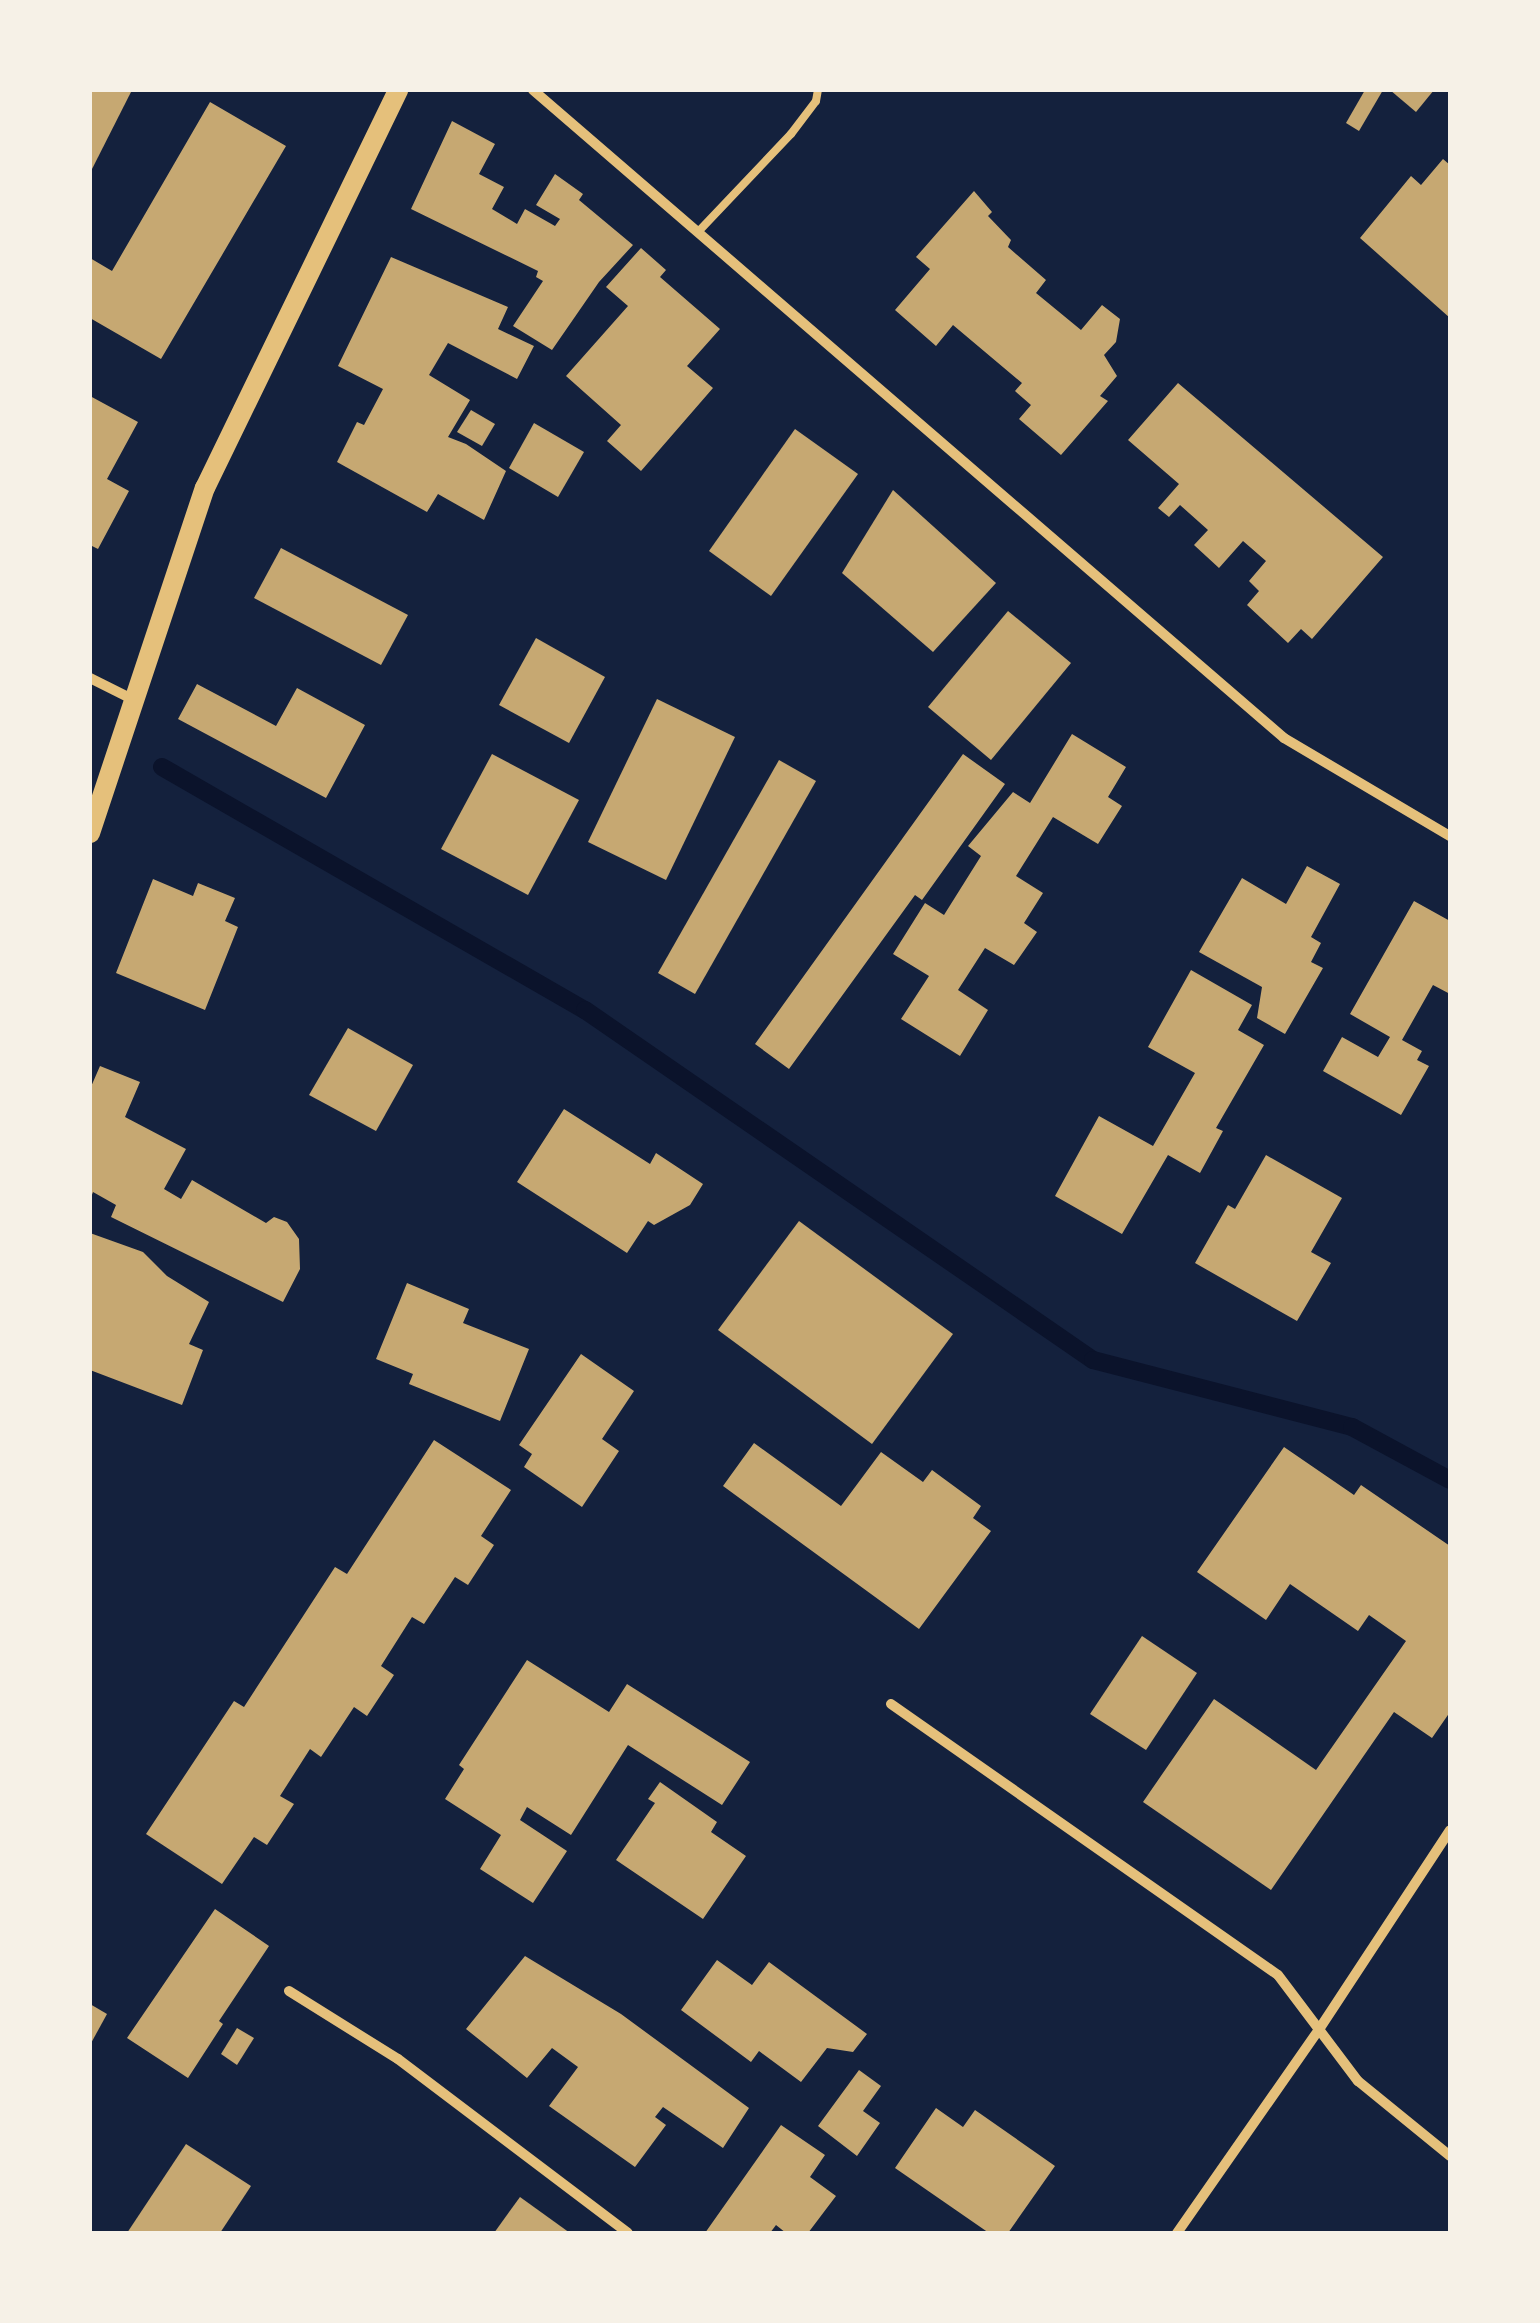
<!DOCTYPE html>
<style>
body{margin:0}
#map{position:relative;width:1540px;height:2323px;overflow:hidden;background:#14213d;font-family:"Times New Roman",serif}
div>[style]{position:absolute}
.stream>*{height:18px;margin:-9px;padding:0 9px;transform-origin:9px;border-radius:9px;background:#0b132b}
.building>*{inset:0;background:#c6a872}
.service>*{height:8px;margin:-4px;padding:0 4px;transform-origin:4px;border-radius:4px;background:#e5c07b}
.minor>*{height:10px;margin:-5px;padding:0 5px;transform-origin:5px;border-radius:5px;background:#e5c07b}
.secondary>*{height:20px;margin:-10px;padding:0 10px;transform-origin:10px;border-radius:10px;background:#e5c07b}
span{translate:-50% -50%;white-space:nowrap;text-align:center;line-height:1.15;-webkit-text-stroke:10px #f6f1e7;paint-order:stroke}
.frame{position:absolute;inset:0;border:92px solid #f6f1e7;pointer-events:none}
</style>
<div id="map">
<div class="stream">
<div style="left:162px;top:767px;width:488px;rotate:29.9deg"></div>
<div style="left:585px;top:1010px;width:617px;rotate:34.57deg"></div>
<div style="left:1093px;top:1360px;width:268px;rotate:14.5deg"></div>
<div style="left:1352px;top:1427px;width:111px;rotate:28.4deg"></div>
</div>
<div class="building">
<div style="clip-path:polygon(90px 90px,132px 90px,90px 173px)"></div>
<div style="clip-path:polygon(1365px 90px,1383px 90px,1359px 131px,1346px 123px)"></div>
<div style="clip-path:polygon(1390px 90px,1434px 90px,1416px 112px)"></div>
<div style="clip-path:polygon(210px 102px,286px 146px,161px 359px,90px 318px,90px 258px,112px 271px)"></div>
<div style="clip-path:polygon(452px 121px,495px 144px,479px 174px,504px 187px,492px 209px,517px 224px,525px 209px,555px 226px,560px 219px,536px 205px,555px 174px,583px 194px,579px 200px,633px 245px,599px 282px,552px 350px,513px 326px,543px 281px,536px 277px,538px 271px,411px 209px)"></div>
<div style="clip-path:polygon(1443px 159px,1450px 165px,1450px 318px,1360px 238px,1411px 176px,1421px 185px)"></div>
<div style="clip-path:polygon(974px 191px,992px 212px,988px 216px,1011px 240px,1008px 247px,1046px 280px,1036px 293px,1081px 330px,1102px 305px,1120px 319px,1116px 342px,1104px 355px,1117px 376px,1100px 396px,1108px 401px,1061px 455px,1019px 419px,1031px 405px,1015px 391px,1022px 383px,953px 325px,936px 346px,895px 310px,930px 269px,916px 257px)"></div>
<div style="clip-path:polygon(641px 248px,666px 270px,660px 277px,720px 329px,687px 366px,713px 388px,641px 471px,607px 441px,621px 425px,566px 376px,628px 306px,606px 287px)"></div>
<div style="clip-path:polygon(391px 257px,508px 307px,498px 329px,534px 346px,517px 379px,448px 343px,429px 375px,470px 400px,448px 437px,466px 444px,506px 471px,484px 520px,438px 494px,427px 512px,337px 462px,357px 422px,364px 425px,383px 389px,338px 366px)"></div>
<div style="clip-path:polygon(1178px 383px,1383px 557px,1312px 639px,1301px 629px,1288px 643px,1247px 605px,1259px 591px,1249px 581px,1266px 561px,1243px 541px,1219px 568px,1194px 545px,1208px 530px,1180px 505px,1169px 517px,1158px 508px,1179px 484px,1128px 440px)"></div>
<div style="clip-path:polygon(90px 396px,138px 422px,107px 479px,129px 491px,98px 549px,90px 545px)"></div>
<div style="clip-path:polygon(471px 410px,495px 424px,482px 446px,457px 432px)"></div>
<div style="clip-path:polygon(534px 423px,584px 452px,558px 497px,509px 468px)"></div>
<div style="clip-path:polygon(795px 429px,858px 474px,771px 596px,709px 551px)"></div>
<div style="clip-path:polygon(893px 490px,996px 583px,933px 652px,842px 573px)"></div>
<div style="clip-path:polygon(281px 548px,408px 615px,381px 665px,254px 598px)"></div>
<div style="clip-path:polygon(1008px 611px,1071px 663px,991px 760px,928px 707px)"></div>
<div style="clip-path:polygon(536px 638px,605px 677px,569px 743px,499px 705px)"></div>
<div style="clip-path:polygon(197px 684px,276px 726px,297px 688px,365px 725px,326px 798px,178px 719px)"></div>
<div style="clip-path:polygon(657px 699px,735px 737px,666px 880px,588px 842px)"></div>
<div style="clip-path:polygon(1072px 734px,1126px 767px,1108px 797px,1122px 806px,1098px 844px,1053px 817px,1016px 876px,1043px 893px,1024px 923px,1037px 932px,1014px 965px,985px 948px,958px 990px,988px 1010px,960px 1056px,901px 1019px,929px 976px,893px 954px,925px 903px,944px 915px,981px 856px,968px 846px,1013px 792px,1030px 803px)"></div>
<div style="clip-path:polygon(492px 754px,579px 800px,528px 895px,441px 849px)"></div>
<div style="clip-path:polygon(963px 754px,1005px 784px,922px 900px,915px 895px,789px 1069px,755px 1044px)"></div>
<div style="clip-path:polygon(779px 760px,816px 781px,695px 994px,658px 973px)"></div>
<div style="clip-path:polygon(1307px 866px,1340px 884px,1311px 937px,1321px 943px,1311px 962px,1323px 968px,1285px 1034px,1257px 1018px,1262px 987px,1199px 952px,1242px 878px,1286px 904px)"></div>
<div style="clip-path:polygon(153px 879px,193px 896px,198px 883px,235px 898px,225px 921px,238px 927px,205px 1010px,116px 973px)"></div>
<div style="clip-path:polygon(1414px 901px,1450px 921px,1450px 994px,1433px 985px,1402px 1040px,1422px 1051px,1417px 1060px,1429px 1066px,1401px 1115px,1323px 1071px,1342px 1037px,1378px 1057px,1390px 1037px,1350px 1014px)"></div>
<div style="clip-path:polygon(1191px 970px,1252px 1005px,1238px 1030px,1264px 1045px,1216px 1128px,1223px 1131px,1200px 1173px,1168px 1155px,1122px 1234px,1055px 1196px,1099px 1116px,1153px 1146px,1195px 1073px,1148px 1047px)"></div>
<div style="clip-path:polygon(348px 1028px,413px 1065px,376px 1131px,309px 1095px)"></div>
<div style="clip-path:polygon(100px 1066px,140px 1082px,125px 1117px,186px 1149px,164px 1189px,181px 1199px,192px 1180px,266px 1223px,274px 1217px,287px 1222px,299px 1239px,300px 1269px,283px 1302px,111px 1217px,116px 1205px,93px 1192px,90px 1200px,90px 1089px)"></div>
<div style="clip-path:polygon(564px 1109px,650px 1164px,656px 1153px,703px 1184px,690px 1205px,654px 1225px,648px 1221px,627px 1253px,517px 1182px)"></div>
<div style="clip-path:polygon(1266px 1155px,1342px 1198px,1311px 1252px,1331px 1263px,1297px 1321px,1195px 1263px,1228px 1205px,1235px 1209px)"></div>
<div style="clip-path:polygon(799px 1221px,953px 1334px,872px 1444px,718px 1330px)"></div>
<div style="clip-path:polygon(90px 1233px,143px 1252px,167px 1276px,209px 1302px,189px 1344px,203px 1350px,182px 1405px,90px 1370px)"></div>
<div style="clip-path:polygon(407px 1283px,469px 1309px,463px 1323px,529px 1349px,500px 1421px,409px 1384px,413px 1374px,376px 1359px)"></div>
<div style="clip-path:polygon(581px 1354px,634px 1391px,602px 1439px,619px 1451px,582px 1507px,524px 1467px,532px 1454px,519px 1445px)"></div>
<div style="clip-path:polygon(434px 1440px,511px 1490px,481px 1536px,494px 1545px,468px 1585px,455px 1577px,424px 1624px,412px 1617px,381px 1666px,394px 1675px,367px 1716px,354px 1707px,321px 1757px,310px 1749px,280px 1796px,294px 1804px,267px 1845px,254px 1837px,222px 1884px,146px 1834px,234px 1701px,244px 1707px,335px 1567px,347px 1574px)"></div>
<div style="clip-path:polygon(754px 1443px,841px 1506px,881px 1452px,923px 1482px,932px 1470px,981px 1506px,973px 1518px,991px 1531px,919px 1629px,723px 1486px)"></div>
<div style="clip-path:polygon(1284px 1447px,1354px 1495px,1361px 1485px,1450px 1546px,1450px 1712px,1432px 1738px,1394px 1712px,1271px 1890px,1143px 1802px,1214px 1699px,1316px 1770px,1406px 1641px,1369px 1615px,1358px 1631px,1290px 1584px,1266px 1620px,1197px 1572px)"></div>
<div style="clip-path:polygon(1142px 1636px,1197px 1673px,1146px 1750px,1090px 1714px)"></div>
<div style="clip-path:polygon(527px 1660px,609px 1712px,627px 1684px,750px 1762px,722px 1805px,628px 1745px,571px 1835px,527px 1807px,520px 1820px,567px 1851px,533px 1903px,480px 1869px,501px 1835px,445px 1799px,464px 1769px,459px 1765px)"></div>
<div style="clip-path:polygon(660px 1782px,717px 1822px,711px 1832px,746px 1856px,703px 1919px,616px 1860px,655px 1803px,648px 1799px)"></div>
<div style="clip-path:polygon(215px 1909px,269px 1946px,219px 2021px,223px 2024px,188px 2078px,127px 2038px)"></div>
<div style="clip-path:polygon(525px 1956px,621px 2014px,749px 2108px,723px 2148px,663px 2107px,655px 2117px,666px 2125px,635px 2167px,549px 2106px,578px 2067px,552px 2048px,527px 2078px,466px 2029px)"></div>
<div style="clip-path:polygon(717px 1960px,752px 1985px,769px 1962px,867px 2034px,853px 2052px,827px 2048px,801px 2082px,759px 2051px,751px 2062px,681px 2010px)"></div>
<div style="clip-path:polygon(90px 2004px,107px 2014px,90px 2045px)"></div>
<div style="clip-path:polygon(237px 2028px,254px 2038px,237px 2065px,221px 2054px)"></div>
<div style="clip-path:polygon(859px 2070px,881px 2086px,863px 2111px,880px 2123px,857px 2156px,818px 2126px)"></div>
<div style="clip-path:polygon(936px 2108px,963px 2127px,975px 2110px,1055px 2166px,1008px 2233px,989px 2233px,895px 2168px)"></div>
<div style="clip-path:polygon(781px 2125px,825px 2155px,810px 2177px,836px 2196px,808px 2233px,786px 2233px,776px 2225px,770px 2233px,705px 2233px)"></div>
<div style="clip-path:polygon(186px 2144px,251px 2186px,220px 2233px,127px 2233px)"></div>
<div style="clip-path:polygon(520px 2197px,570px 2233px,494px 2233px)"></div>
</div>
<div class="service">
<div style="left:698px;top:232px;width:135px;rotate:-46.5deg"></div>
<div style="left:791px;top:134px;width:41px;rotate:-52.9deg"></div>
<div style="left:816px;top:101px;width:11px;rotate:-80deg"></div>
</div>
<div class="minor">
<div style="left:533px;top:90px;width:992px;rotate:40.79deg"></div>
<div style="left:1284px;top:738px;width:193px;rotate:30.6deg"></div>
<div style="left:90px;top:678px;width:47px;rotate:26.6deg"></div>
<div style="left:891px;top:1704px;width:472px;rotate:35deg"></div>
<div style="left:1278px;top:1975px;width:133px;rotate:53deg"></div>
<div style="left:1358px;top:2081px;width:119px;rotate:39.2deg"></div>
<div style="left:289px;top:1991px;width:128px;rotate:32deg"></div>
<div style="left:398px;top:2059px;width:288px;rotate:37.1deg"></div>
<div style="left:1177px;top:2233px;width:246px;rotate:-55.1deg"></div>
<div style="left:1318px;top:2031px;width:240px;rotate:-56.7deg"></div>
</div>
<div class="secondary">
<div style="left:90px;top:833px;width:364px;rotate:-71.6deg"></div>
<div style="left:205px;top:488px;width:442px;rotate:-64.1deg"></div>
</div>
<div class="frame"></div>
</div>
